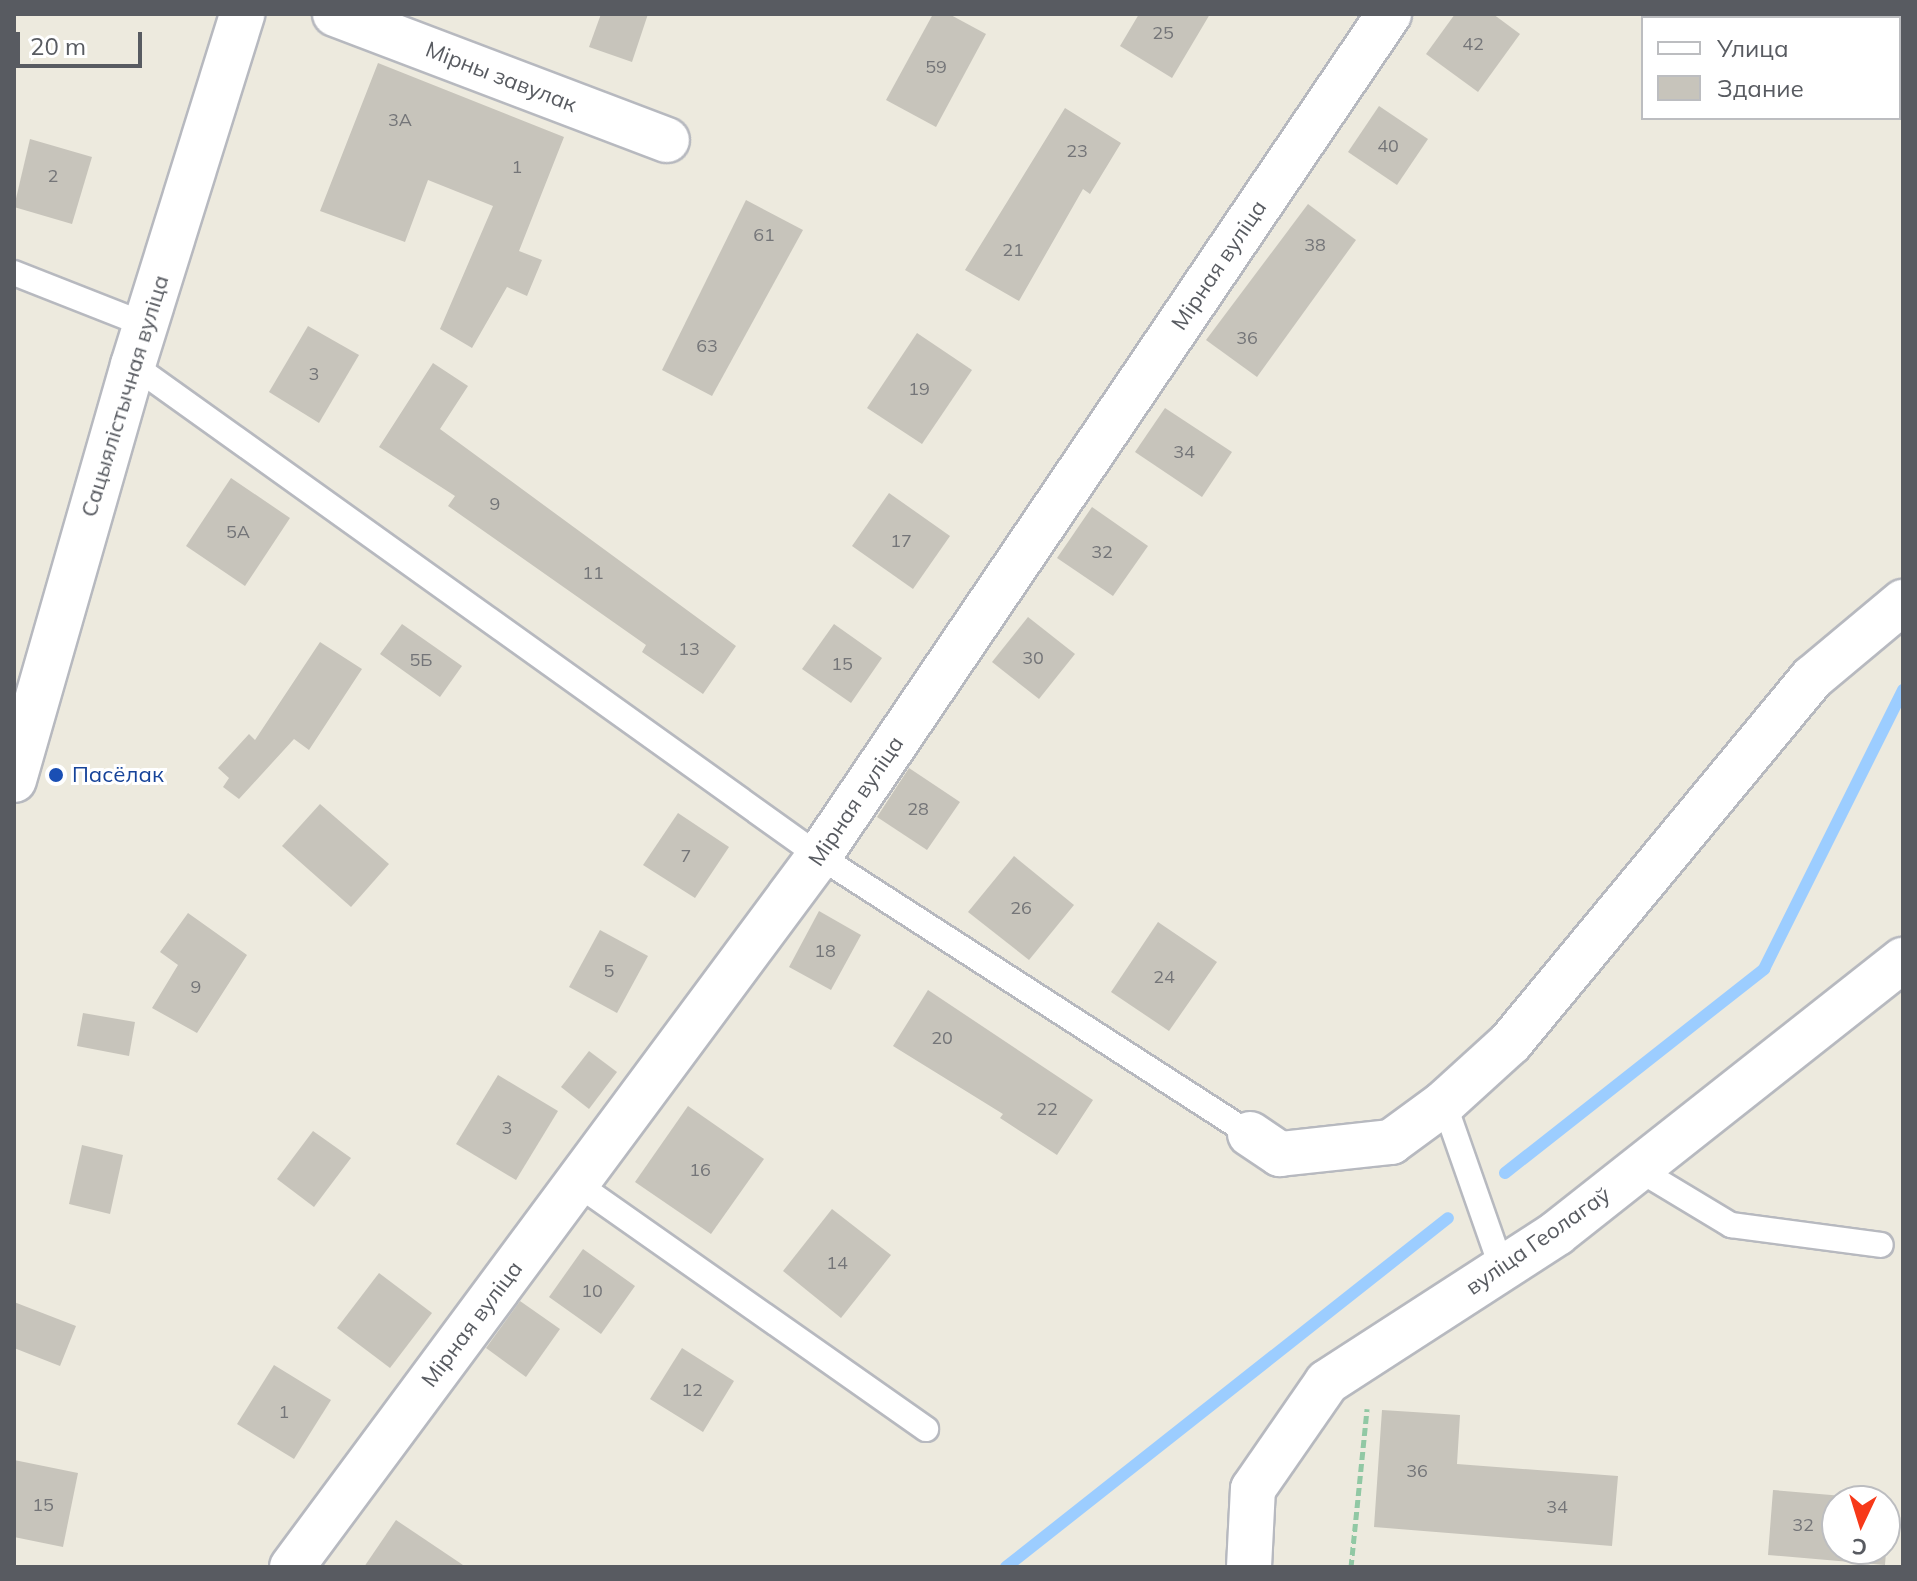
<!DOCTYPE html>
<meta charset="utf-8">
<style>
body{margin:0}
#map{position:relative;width:1917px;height:1581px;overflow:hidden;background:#edeade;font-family:Mulish,sans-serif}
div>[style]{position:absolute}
.stream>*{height:12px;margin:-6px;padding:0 6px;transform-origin:6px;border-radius:6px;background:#9ccdff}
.building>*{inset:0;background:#c7c4bb}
.path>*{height:5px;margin-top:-2.5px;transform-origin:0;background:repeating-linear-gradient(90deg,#91c8a4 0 8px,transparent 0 12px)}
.roads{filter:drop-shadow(2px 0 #b7b9bf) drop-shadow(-2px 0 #b7b9bf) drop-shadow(0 2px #b7b9bf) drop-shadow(0 -2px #b7b9bf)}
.service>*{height:24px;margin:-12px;padding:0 12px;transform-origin:12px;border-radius:12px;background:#fff}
.minor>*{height:44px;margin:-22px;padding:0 22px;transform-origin:22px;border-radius:22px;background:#fff}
.secondary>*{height:44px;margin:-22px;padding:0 22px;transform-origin:22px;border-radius:22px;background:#fff}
.dots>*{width:22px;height:22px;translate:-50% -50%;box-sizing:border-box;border:4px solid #fff;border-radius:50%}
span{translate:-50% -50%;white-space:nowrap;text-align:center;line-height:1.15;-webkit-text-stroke:6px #fff;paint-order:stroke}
.number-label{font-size:18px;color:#747578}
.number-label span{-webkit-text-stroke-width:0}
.street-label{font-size:22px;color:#585b61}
.transit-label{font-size:22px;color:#164399}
.left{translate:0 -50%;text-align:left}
.frame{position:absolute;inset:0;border:16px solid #585b61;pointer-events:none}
.legend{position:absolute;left:1641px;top:16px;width:260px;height:104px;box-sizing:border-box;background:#fff;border:2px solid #bcbdc0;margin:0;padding:10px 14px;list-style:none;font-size:24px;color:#585b61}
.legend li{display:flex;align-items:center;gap:16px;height:40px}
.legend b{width:40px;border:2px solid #bcbdc0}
.north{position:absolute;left:1821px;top:1485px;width:80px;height:80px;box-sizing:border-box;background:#fff;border:2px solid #bcbdc0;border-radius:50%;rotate:184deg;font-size:22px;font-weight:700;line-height:32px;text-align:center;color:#585b61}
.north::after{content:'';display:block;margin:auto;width:28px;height:36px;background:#f73919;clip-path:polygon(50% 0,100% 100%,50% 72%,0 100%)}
.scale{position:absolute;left:16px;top:32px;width:126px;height:36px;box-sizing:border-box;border:4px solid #585b61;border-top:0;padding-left:10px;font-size:24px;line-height:28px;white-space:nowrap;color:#585b61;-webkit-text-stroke:6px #fff;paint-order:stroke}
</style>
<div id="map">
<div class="stream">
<div style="left:1505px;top:1173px;width:330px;rotate:-38.2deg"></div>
<div style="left:1764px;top:969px;width:312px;rotate:-63.5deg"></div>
<div style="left:1006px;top:1567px;width:563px;rotate:-38.29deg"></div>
</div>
<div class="building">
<div style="clip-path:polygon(601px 14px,648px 14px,632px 62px,589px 47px)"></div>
<div style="clip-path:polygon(933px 14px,949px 14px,986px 34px,936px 127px,886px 100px)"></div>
<div style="clip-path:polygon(1139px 14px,1210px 14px,1172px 78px,1120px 46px)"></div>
<div style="clip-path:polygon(1455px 14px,1493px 14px,1520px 34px,1478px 92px,1426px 54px)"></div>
<div style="clip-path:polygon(378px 63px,564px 137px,519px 251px,542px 260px,527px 296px,507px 287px,472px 348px,440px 329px,493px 206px,428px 180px,405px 242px,320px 211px)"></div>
<div style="clip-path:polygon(1379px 106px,1428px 139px,1397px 185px,1348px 152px)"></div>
<div style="clip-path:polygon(1065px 108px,1121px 143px,1090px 194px,1083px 189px,1019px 301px,965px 270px)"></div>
<div style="clip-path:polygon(30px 139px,92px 157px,72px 224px,14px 207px)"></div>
<div style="clip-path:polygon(746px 200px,803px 230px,712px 396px,662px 370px)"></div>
<div style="clip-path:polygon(1308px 204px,1356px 240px,1257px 377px,1206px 340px)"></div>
<div style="clip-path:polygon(308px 326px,359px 355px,319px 423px,269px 392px)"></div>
<div style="clip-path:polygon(917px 333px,972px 370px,922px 444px,867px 408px)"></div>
<div style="clip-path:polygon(433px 363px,468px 386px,440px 429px,736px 646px,703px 694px,642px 652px,646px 645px,448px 506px,455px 496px,379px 447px)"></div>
<div style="clip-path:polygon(1165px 408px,1232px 452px,1202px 497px,1135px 452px)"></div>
<div style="clip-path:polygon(231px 478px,290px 518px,245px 586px,186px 546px)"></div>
<div style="clip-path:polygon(889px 493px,950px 536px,913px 589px,852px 546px)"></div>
<div style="clip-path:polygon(1092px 507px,1148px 546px,1113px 596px,1057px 558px)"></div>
<div style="clip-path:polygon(1028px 617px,1075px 654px,1039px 699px,992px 662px)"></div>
<div style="clip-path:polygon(402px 624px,462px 666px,440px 697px,380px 654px)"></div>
<div style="clip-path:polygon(834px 624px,882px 658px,851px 703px,802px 669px)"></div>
<div style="clip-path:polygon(320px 642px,362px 669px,309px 750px,294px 739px,239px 799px,223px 787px,229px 778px,218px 768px,249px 734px,255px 740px)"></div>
<div style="clip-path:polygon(909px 768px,960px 802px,927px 850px,877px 817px)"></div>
<div style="clip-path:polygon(320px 804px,389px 864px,351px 907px,282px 846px)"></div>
<div style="clip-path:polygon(678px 813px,729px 847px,695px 898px,643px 865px)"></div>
<div style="clip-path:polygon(1014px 856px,1074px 905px,1029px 960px,968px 912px)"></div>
<div style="clip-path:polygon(819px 911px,861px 935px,831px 990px,789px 967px)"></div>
<div style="clip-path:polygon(188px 913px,247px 955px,197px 1033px,152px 1008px,178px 965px,160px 952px)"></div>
<div style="clip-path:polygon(1158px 922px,1217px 962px,1169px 1031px,1111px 992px)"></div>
<div style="clip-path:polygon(600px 930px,648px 956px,617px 1013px,569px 987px)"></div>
<div style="clip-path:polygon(928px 990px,1093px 1100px,1057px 1155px,1000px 1118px,1003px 1114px,893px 1046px)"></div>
<div style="clip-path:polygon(83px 1013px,135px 1022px,129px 1056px,77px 1046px)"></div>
<div style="clip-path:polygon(589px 1051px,617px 1072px,589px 1109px,561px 1087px)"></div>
<div style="clip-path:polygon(498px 1075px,558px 1111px,516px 1180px,456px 1144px)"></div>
<div style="clip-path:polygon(688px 1106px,764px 1159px,711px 1234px,635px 1182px)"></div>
<div style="clip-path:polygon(313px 1131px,351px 1158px,314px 1207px,277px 1179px)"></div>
<div style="clip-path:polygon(82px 1145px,123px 1155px,110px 1214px,69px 1204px)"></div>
<div style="clip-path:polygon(832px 1209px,891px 1255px,841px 1318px,783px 1271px)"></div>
<div style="clip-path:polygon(583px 1249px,635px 1286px,601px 1334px,549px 1297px)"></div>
<div style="clip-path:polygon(379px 1273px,432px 1313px,390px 1368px,337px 1328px)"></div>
<div style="clip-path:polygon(520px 1301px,560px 1329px,526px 1377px,486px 1348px)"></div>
<div style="clip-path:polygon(14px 1302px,76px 1326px,60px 1366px,14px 1348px)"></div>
<div style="clip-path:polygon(682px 1348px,734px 1381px,703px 1432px,650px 1399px)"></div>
<div style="clip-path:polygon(274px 1365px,331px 1400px,294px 1459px,237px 1424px)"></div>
<div style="clip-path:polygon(1382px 1410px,1460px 1415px,1457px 1464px,1618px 1476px,1612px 1546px,1374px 1527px)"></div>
<div style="clip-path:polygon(14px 1460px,78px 1473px,63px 1547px,14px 1537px)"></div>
<div style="clip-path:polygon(evenodd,1773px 1490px,1890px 1500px,1885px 1565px,1768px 1555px,1773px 1490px,1837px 1501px,1885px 1501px,1885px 1549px,1837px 1549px,1837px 1501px)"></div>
<div style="clip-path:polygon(396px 1520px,466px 1567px,364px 1567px)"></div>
</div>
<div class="path">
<div style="left:1351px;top:1567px;width:159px;rotate:-84.2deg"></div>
</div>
<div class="roads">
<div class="service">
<div style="left:14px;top:273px;width:142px;rotate:21.5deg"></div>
<div style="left:133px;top:365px;width:844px;rotate:35.59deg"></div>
<div style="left:819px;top:856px;width:513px;rotate:32.82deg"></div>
<div style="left:1444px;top:1103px;width:176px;rotate:70.7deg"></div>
<div style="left:1638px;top:1169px;width:109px;rotate:31.1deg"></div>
<div style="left:1731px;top:1225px;width:151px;rotate:7.6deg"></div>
<div style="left:576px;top:1183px;width:428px;rotate:35.1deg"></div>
</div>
<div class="minor">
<div style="left:335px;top:14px;width:355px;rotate:20.8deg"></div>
<div style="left:1250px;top:1134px;width:36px;rotate:34deg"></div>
<div style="left:1280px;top:1154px;width:112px;rotate:-6.2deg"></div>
<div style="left:1391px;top:1142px;width:66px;rotate:-36.3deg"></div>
<div style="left:1444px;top:1103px;width:89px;rotate:-42.3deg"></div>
<div style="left:1510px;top:1043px;width:474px;rotate:-50.4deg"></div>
<div style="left:1812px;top:678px;width:119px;rotate:-39.9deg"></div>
<div style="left:292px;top:1567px;width:885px;rotate:-53.45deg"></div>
<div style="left:819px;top:856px;width:1017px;rotate:-55.9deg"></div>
<div style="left:1249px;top:1567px;width:78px;rotate:-87.1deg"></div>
<div style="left:1253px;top:1489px;width:130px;rotate:-55.3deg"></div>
<div style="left:1327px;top:1382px;width:274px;rotate:-32.9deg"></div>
<div style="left:1557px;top:1233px;width:441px;rotate:-38.3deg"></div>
</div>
<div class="secondary">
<div style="left:14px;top:780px;width:432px;rotate:-74deg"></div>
<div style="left:133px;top:365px;width:368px;rotate:-72.7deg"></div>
</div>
</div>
<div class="dots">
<div style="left:56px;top:775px;background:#1a4fb4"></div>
</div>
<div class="number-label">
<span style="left:1163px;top:33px">25</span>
<span style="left:1473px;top:44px">42</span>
<span style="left:936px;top:67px">59</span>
<span style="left:400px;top:120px">3А</span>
<span style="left:1388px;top:146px">40</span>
<span style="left:1077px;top:151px">23</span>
<span style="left:517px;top:167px">1</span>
<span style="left:53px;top:176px">2</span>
<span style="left:764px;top:235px">61</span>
<span style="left:1315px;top:245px">38</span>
<span style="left:1013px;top:250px">21</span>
<span style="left:1247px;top:338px">36</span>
<span style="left:707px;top:346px">63</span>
<span style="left:314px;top:374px">3</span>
<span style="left:919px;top:389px">19</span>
<span style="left:1184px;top:452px">34</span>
<span style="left:495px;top:504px">9</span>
<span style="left:238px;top:532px">5А</span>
<span style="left:901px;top:541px">17</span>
<span style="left:1102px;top:552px">32</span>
<span style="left:593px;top:573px">11</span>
<span style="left:689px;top:649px">13</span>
<span style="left:1033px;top:658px">30</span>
<span style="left:421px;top:660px">5Б</span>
<span style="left:842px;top:664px">15</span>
<span style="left:918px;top:809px">28</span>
<span style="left:686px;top:856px">7</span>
<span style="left:1021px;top:908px">26</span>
<span style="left:825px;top:951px">18</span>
<span style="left:609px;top:971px">5</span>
<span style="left:1164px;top:977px">24</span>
<span style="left:196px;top:987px">9</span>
<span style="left:942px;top:1038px">20</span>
<span style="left:1047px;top:1109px">22</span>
<span style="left:507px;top:1128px">3</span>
<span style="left:700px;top:1170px">16</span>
<span style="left:837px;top:1263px">14</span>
<span style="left:592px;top:1291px">10</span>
<span style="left:692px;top:1390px">12</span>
<span style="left:284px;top:1412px">1</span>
<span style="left:1417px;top:1471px">36</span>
<span style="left:43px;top:1505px">15</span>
<span style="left:1557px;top:1507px">34</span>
<span style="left:1803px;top:1525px">32</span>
</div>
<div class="street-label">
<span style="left:501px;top:77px;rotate:21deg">Мірны завулак</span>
<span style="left:1219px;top:265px;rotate:-56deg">Мірная вуліца</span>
<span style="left:125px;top:396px;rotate:-73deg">Сацыялістычная вуліца</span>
<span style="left:856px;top:801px;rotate:-56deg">Мірная вуліца</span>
<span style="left:1538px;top:1241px;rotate:-35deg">вуліца Геолагаў</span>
<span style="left:472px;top:1324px;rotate:-53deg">Мірная вуліца</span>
</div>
<div class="transit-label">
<span class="left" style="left:72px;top:775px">Пасёлак</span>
</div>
<div class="frame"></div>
<ul class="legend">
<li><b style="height:10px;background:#fff"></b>Улица</li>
<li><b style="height:22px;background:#c7c4bb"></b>Здание</li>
</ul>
<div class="north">С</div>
<div class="scale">20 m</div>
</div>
